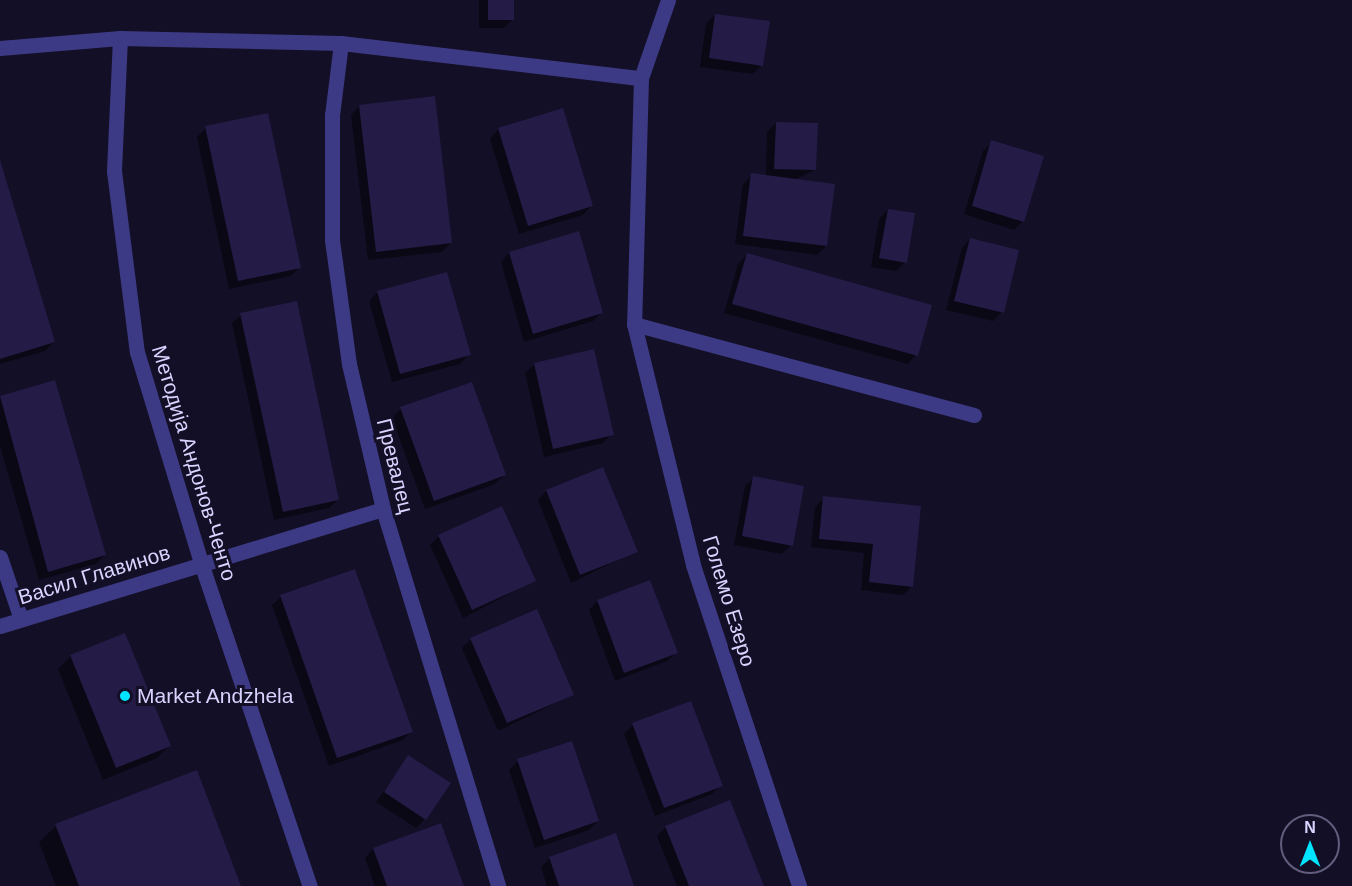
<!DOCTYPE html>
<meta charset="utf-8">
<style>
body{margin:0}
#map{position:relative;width:1352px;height:886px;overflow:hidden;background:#130f26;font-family:Arial,sans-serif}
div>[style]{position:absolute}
.shadow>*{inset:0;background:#0007}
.building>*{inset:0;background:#241b47}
.minor>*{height:15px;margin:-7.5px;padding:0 7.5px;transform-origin:7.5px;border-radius:7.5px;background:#3d3a85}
.dots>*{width:16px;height:16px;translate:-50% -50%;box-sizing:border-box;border:3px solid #130f26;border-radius:50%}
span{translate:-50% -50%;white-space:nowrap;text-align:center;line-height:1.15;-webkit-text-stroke:6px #130f26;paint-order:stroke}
.street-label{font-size:21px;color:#d9d4ff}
.poi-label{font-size:21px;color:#d9d4ff}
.left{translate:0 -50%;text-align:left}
.north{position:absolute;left:1280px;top:814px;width:60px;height:60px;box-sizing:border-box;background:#130f26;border:2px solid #625e7d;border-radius:50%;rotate:0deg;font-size:16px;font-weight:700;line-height:24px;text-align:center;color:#d9d4ff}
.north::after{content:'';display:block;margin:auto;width:21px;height:27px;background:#00e5ff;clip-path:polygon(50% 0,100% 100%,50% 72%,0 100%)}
</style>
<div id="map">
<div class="shadow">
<div style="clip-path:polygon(479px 0,518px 0,513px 0,513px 19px,504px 28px,479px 28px)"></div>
<div style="clip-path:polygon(715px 15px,762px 65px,753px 74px,700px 67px,706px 24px)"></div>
<div style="clip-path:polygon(360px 106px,451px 243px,442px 252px,368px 260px,351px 115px)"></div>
<div style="clip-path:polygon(562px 110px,591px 206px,583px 215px,519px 234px,490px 139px,498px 130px)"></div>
<div style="clip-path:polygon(776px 123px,815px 170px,794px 180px,826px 246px,817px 255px,735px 244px,743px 184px,752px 175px,766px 177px,767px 132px)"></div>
<div style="clip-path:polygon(206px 128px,300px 267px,291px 276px,229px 289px,197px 137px)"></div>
<div style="clip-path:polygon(992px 142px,1023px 221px,1014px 230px,964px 214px,983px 151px)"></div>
<div style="clip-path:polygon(0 163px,54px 342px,45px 351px,0 364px)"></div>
<div style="clip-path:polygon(888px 210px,905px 262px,896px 271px,871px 267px,879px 219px)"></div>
<div style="clip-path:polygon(578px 233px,602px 312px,593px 321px,524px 342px,501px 262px,509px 253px)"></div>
<div style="clip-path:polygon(970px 239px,1002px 312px,993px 321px,946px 310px,962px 248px)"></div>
<div style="clip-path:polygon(747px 255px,916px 355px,908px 364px,724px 313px,738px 264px)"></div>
<div style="clip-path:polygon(378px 292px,469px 355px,460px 364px,392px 382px,369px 301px)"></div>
<div style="clip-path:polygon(241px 315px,338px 500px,329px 508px,274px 520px,232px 323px)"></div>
<div style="clip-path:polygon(593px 351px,612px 434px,603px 443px,544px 457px,525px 373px,534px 365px)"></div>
<div style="clip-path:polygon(54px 382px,105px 555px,96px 564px,39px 580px,0 446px,0 398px)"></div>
<div style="clip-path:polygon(401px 409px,504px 475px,495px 484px,425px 509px,392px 418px)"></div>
<div style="clip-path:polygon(754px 478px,791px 545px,782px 554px,734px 545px,745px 486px)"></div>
<div style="clip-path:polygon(546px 491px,636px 551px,571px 583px,538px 500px)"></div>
<div style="clip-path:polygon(824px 498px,920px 508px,912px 586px,903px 595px,861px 590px,864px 553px,811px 547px,815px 507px)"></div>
<div style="clip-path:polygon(439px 536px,534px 581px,463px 618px,430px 545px)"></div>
<div style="clip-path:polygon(281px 597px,412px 731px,403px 740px,329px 766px,272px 605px)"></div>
<div style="clip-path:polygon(597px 601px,676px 653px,667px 661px,615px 681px,589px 610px)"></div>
<div style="clip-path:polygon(471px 639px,572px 695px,498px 731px,462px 648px)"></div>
<div style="clip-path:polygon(71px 656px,170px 745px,157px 758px,103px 780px,58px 669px)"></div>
<div style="clip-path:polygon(690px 703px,721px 785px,712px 794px,655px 816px,624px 734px,633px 725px)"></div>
<div style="clip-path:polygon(409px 757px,425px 819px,416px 828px,376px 802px)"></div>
<div style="clip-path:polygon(518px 761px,598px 821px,589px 830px,535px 848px,509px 770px)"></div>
<div style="clip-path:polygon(440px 825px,462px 886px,375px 886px,365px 858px,373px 849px)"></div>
<div style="clip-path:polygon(56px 826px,240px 886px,56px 886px,39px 842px)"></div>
<div style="clip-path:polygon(666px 827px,763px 886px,677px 886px,657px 836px)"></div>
<div style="clip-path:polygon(550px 858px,633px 886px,547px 886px,541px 867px)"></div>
</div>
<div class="building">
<div style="clip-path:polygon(488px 0,514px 0,514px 20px,488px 20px)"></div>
<div style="clip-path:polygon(715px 14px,770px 21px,763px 66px,709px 58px)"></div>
<div style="clip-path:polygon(435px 96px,452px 243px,376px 252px,359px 105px)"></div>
<div style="clip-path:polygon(563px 108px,593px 206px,528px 226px,498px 128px)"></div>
<div style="clip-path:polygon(268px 113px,301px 268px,238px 281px,205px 126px)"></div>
<div style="clip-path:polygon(776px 122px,818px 123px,816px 170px,774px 169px)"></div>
<div style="clip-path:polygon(991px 140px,1044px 156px,1024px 222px,972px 206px)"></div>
<div style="clip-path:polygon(0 160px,55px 342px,0 359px)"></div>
<div style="clip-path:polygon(751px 173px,835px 184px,827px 246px,743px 236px)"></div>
<div style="clip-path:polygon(888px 209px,915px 213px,907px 263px,879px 258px)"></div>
<div style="clip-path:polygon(579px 231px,603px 313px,533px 334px,509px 252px)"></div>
<div style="clip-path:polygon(970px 238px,1019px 250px,1004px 313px,954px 301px)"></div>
<div style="clip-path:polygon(747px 253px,932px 305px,918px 356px,732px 304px)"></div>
<div style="clip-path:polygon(447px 272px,471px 355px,400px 374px,377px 291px)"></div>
<div style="clip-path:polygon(297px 301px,339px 500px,283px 512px,240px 313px)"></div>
<div style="clip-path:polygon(594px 349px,614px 435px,553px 449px,534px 363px)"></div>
<div style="clip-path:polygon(55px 380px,106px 555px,48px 572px,0 396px)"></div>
<div style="clip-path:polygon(472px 382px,506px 475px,434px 501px,400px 407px)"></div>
<div style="clip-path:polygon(603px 467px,638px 552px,580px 575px,546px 490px)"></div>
<div style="clip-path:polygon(753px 476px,804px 486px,793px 546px,742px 536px)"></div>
<div style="clip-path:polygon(823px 496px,921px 506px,913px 587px,869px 582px,873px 544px,819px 539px)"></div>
<div style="clip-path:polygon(502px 506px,536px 581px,472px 610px,438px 535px)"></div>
<div style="clip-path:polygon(355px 569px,413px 732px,337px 758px,280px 595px)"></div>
<div style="clip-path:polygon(650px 580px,678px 653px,624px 673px,597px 600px)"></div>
<div style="clip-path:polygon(537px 609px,574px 695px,507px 723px,470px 638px)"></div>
<div style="clip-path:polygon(125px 633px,171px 746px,116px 768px,70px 655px)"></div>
<div style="clip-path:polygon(691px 701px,723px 786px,664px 808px,632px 723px)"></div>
<div style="clip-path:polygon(572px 741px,599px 821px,544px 840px,517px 759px)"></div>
<div style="clip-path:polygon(408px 755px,451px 783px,426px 820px,384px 792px)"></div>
<div style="clip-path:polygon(197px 770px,241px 886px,79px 886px,55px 824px)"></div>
<div style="clip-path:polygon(730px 800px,764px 886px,689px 886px,665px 826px)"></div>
<div style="clip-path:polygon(441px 823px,464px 886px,387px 886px,373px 848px)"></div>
<div style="clip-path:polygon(616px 833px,634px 886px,559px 886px,549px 857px)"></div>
</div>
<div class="minor">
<div style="left:668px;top:0;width:83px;rotate:109.1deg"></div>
<div style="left:641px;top:78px;width:246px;rotate:91.6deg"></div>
<div style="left:634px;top:324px;width:352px;rotate:15deg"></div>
<div style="left:120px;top:38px;width:133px;rotate:92.6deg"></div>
<div style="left:114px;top:171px;width:182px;rotate:82.8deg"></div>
<div style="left:137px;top:352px;width:220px;rotate:73.1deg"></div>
<div style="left:201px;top:563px;width:341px;rotate:71.4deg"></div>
<div style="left:341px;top:43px;width:73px;rotate:97.1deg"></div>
<div style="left:332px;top:115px;width:125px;rotate:90deg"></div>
<div style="left:332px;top:240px;width:125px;rotate:82.2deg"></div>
<div style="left:349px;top:364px;width:149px;rotate:76.8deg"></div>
<div style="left:383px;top:509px;width:394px;rotate:73deg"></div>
<div style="left:0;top:48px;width:120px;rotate:-4.8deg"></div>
<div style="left:120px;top:38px;width:221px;rotate:1.3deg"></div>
<div style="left:341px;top:43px;width:302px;rotate:6.7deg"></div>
<div style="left:634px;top:324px;width:248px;rotate:76.2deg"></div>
<div style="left:693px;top:565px;width:338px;rotate:71.7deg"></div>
<div style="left:0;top:557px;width:65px;rotate:71.3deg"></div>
<div style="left:0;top:626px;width:400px;rotate:-17deg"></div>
</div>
<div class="dots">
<div style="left:125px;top:696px;background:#00e5ff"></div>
</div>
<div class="street-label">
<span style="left:194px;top:463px;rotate:73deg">Методија Андонов-Ченто</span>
<span style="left:395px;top:466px;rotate:76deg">Превалец</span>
<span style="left:94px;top:575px;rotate:-17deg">Васил Главинов</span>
<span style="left:729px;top:601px;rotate:73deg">Големо Езеро</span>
</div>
<div class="poi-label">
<span class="left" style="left:137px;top:696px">Market Andzhela</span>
</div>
<div class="north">N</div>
</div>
